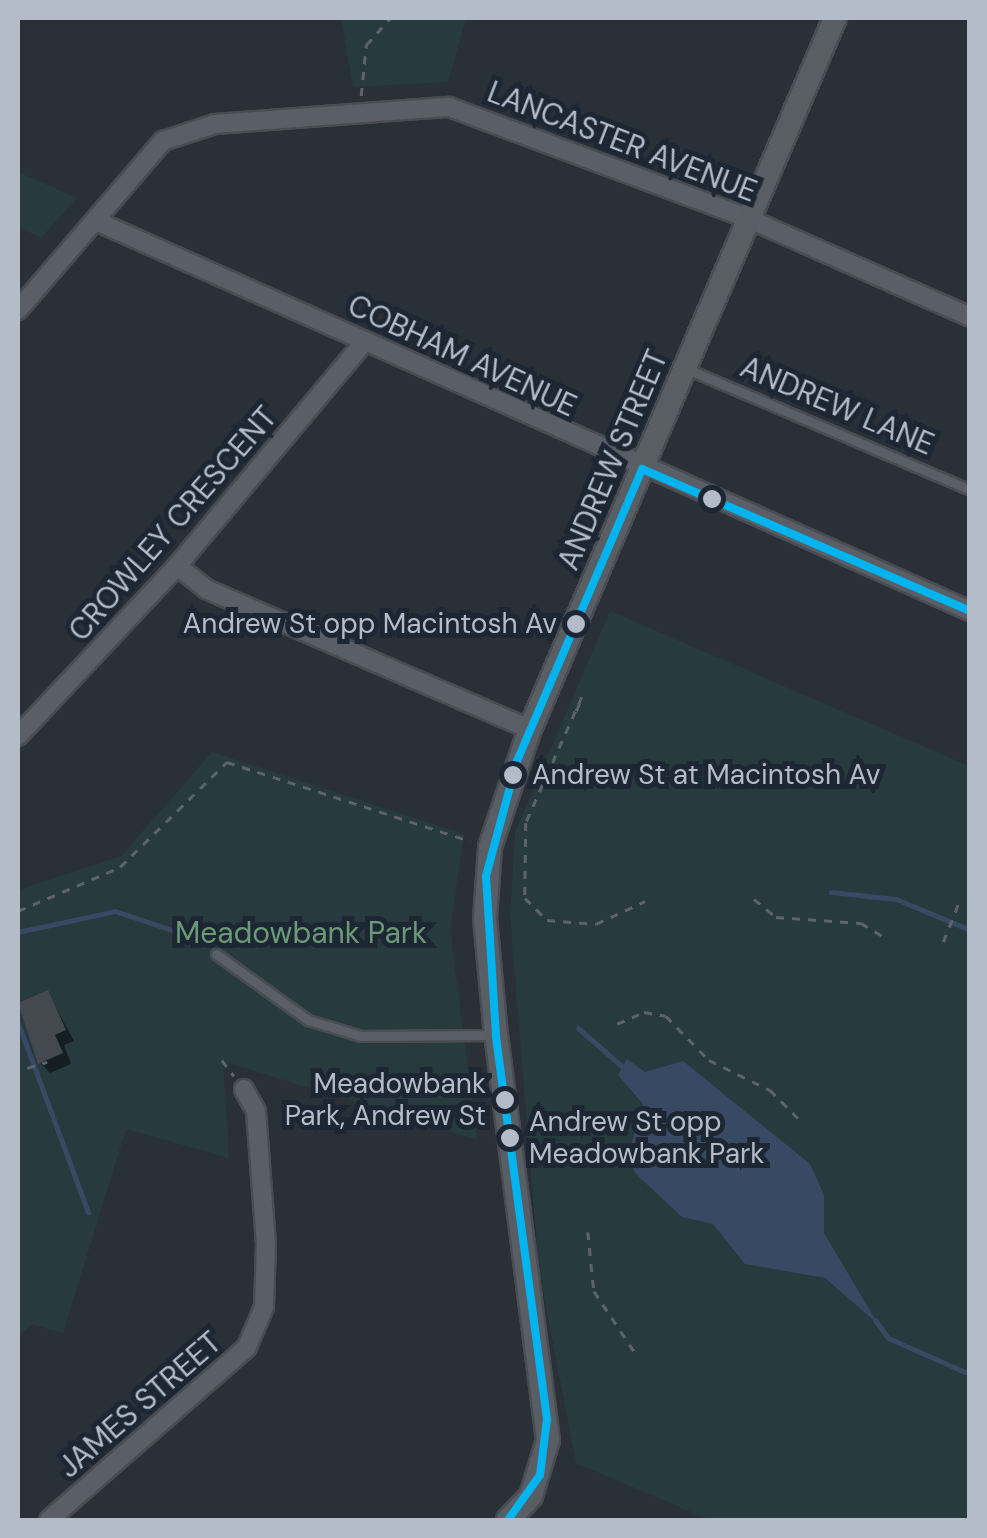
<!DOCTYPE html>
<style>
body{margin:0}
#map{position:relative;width:987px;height:1538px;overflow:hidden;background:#2a3038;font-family:"DM Sans",sans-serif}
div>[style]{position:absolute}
.green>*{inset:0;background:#273a3e}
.water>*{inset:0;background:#384963}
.shadow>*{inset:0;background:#0007}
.stream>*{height:5px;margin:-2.5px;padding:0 2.5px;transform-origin:2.5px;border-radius:2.5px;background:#384963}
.building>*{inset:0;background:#444950}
.path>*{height:2.5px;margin-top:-1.25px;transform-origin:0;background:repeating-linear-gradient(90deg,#5d636a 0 8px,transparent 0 16px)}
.roads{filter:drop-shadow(2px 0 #484c53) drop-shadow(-2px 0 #484c53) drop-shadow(0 2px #484c53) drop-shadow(0 -2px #484c53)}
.lane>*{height:9px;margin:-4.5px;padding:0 4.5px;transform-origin:4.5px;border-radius:4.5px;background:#5a5e66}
.street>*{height:18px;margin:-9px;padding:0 9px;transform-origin:9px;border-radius:9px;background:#5a5e66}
.secondary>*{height:22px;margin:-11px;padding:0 11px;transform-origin:11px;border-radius:11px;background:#595d64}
.bus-1>*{height:8px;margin:-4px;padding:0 4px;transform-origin:4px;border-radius:4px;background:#00b5ef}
.dots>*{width:28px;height:28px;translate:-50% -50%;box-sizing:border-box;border:5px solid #1d2633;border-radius:50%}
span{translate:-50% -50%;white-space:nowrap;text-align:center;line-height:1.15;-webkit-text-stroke:10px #1d2633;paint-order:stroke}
.bus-label{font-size:28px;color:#b4bcc9}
.right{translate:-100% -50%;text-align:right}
.left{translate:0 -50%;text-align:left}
.street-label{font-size:30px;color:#b4bcc9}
.park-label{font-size:30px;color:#6b9a76}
.frame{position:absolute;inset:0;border:20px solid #b4bcc9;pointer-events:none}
</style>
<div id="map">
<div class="green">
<div style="clip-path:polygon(341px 18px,466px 18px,448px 82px,353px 87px)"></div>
<div style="clip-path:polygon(18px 172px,77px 198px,41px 238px,18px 227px)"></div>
<div style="clip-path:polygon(610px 611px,969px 766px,969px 1520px,710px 1520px,576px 1463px,539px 1271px,510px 915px,515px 832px)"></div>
<div style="clip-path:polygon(212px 752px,464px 834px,450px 928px,477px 1140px,223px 1061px,229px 1158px,126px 1129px,63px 1333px,32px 1324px,18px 1337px,18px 890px,121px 856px)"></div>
</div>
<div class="water">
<div style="clip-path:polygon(627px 1059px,645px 1072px,683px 1061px,810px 1164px,824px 1195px,824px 1233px,878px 1324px,825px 1278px,745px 1264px,713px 1224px,682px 1217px,635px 1173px,628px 1155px,643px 1104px,618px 1075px)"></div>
</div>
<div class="shadow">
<div style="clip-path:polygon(48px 993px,74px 1041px,64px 1045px,71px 1064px,50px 1073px,40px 1062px)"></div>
</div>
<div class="stream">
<div style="left:831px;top:892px;width:65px;rotate:6.1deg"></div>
<div style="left:896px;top:899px;width:80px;rotate:22.7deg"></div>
<div style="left:18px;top:932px;width:99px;rotate:-12.2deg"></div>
<div style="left:115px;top:911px;width:94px;rotate:18.6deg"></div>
<div style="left:18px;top:1023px;width:202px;rotate:69.7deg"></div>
<div style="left:578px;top:1028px;width:61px;rotate:41deg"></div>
<div style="left:875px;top:1320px;width:22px;rotate:54deg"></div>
<div style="left:888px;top:1338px;width:90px;rotate:23.7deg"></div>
</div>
<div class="building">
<div style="clip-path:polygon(48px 990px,66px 1030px,55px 1035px,63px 1053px,38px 1064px,18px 1003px)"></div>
</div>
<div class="path">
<div style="left:361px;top:96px;width:51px;rotate:-84.4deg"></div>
<div style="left:366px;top:45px;width:36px;rotate:-48deg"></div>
<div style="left:576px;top:711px;width:15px;rotate:-67deg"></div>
<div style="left:582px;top:697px;width:138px;rotate:114deg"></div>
<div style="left:526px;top:823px;width:75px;rotate:90.8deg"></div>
<div style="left:525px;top:898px;width:31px;rotate:45deg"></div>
<div style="left:547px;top:920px;width:49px;rotate:4.7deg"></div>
<div style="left:596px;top:924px;width:54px;rotate:-25.1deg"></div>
<div style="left:754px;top:899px;width:28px;rotate:39deg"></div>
<div style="left:776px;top:917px;width:85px;rotate:4deg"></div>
<div style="left:861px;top:923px;width:31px;rotate:31deg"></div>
<div style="left:18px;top:911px;width:111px;rotate:-23.3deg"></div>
<div style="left:120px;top:867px;width:150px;rotate:-44.5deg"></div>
<div style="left:227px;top:762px;width:256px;rotate:18deg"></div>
<div style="left:943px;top:942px;width:43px;rotate:-68.2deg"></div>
<div style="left:18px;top:1012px;width:2px;rotate:-27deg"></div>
<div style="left:617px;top:1024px;width:30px;rotate:-24deg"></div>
<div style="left:644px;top:1012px;width:22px;rotate:10deg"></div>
<div style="left:666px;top:1016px;width:62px;rotate:45.7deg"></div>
<div style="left:709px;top:1060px;width:68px;rotate:26.2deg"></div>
<div style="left:770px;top:1090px;width:40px;rotate:45deg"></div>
<div style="left:222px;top:1060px;width:20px;rotate:53deg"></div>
<div style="left:27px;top:1068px;width:21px;rotate:-17deg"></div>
<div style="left:588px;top:1232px;width:59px;rotate:84.2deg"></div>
<div style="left:594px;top:1291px;width:76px;rotate:56.3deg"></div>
</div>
<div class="roads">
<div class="lane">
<div style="left:687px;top:369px;width:308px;rotate:23.1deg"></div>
<div style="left:216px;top:954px;width:113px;rotate:35.7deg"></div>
<div style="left:308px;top:1020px;width:55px;rotate:16.8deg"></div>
<div style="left:361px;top:1036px;width:132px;rotate:-0.4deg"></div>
</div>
<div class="street">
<div style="left:96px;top:221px;width:957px;rotate:24.05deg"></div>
<div style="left:18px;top:310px;width:223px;rotate:-49.4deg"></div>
<div style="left:163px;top:141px;width:55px;rotate:-18.1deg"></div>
<div style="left:215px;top:124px;width:235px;rotate:-4.2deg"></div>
<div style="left:449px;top:107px;width:318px;rotate:20.4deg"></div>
<div style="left:747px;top:218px;width:244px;rotate:23.9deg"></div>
<div style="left:177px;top:566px;width:37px;rotate:38deg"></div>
<div style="left:206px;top:589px;width:353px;rotate:23.4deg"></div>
<div style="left:18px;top:736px;width:233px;rotate:-46.9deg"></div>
<div style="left:177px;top:566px;width:293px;rotate:-50.1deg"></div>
<div style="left:49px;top:1520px;width:263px;rotate:-41.1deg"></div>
<div style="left:247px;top:1347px;width:43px;rotate:-67deg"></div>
<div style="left:264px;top:1307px;width:63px;rotate:-88.2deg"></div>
<div style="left:266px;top:1244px;width:133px;rotate:-94.3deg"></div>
<div style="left:256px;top:1111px;width:25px;rotate:-119deg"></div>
</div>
<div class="secondary">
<div style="left:508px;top:1520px;width:33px;rotate:-46deg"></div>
<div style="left:531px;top:1496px;width:59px;rotate:-73.1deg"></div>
<div style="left:548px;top:1440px;width:408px;rotate:-97.3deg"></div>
<div style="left:496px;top:1035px;width:117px;rotate:-95.4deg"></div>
<div style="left:485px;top:919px;width:72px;rotate:-86deg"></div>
<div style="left:490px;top:847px;width:125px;rotate:-71.3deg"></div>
<div style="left:530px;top:729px;width:774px;rotate:-66.78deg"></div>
</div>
</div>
<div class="bus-1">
<div style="left:642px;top:469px;width:357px;rotate:23.4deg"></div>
<div style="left:508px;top:1520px;width:55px;rotate:-54.6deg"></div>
<div style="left:540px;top:1475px;width:56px;rotate:-82.9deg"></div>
<div style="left:547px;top:1419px;width:387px;rotate:-97.6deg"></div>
<div style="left:496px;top:1035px;width:159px;rotate:-93.6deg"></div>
<div style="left:486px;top:876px;width:119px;rotate:-74.9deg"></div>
<div style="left:517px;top:761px;width:318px;rotate:-66.8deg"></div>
</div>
<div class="dots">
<div style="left:712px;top:499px;background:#b4bcc9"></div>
<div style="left:576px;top:624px;background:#b4bcc9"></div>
<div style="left:513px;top:775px;background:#b4bcc9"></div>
<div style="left:505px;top:1100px;background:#b4bcc9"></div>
<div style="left:510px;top:1138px;background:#b4bcc9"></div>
</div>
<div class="bus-label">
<span class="right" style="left:557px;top:624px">Andrew St opp Macintosh Av</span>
<span class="left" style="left:532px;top:775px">Andrew St at Macintosh Av</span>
<span class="right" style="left:486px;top:1100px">Meadowbank<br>Park, Andrew St</span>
<span class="left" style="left:529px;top:1138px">Andrew St opp<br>Meadowbank Park</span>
</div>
<div class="street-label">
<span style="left:622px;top:142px;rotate:21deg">LANCASTER AVENUE</span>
<span style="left:462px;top:356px;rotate:25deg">COBHAM AVENUE</span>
<span style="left:837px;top:406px;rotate:23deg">ANDREW LANE</span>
<span style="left:613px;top:460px;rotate:-67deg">ANDREW STREET</span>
<span style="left:173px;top:524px;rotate:-49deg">CROWLEY CRESCENT</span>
<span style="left:140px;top:1405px;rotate:-41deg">JAMES STREET</span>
</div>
<div class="park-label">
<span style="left:301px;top:933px">Meadowbank Park</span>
</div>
<div class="frame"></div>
</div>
